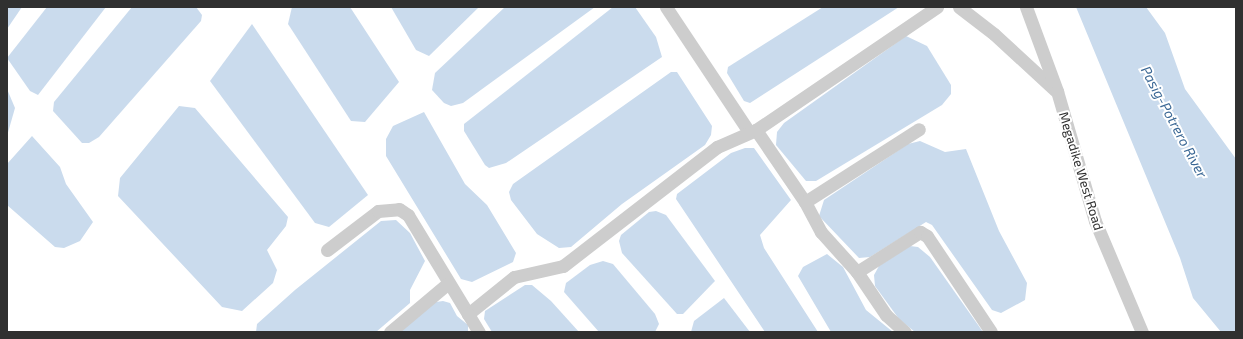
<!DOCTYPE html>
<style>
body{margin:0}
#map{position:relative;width:1243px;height:339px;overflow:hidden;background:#fff;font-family:"Exo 2",sans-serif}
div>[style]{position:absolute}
.water>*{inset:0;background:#cadbed}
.minor>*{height:13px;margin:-6.5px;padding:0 6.5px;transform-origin:6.5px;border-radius:6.5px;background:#cdcdcd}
span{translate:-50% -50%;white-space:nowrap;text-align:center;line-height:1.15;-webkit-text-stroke:4px #fff;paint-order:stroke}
.street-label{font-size:13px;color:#303030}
.water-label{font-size:14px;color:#3b6895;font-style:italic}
.frame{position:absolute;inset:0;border:8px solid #303030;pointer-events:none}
</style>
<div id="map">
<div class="water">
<div style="clip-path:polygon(7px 7px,22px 7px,7px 29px)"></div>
<div style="clip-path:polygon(47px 7px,106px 7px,38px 95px,30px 91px,7px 58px)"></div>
<div style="clip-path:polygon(132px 7px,196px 7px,202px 15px,201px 21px,99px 137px,89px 143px,82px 143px,53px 111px,54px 102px)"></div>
<div style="clip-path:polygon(292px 7px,350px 7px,399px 82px,365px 122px,351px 121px,288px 24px)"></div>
<div style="clip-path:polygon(391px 7px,479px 7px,429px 56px,416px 50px)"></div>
<div style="clip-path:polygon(505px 7px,595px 7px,463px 103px,451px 106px,444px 103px,432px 90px,435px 73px)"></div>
<div style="clip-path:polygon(613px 7px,635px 7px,656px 37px,662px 57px,506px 163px,489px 168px,485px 165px,464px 131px,464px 124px)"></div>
<div style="clip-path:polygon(823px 7px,899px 7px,750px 103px,744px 101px,727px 73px,728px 67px)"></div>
<div style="clip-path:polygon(1076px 7px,1146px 7px,1165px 33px,1185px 89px,1236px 159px,1236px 332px,1221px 332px,1193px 298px,1180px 258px)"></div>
<div style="clip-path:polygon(252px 24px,368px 195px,329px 227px,315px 223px,210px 81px)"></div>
<div style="clip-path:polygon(906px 36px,927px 46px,951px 85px,951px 94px,942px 105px,816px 181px,806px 181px,776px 145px,777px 132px,784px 123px)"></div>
<div style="clip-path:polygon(671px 72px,677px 72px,712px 126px,711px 135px,705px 145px,622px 204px,571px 247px,559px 248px,537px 234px,511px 200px,509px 192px,513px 184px)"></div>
<div style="clip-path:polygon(7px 89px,15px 108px,7px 136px)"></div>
<div style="clip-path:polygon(179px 106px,195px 108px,288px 217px,286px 226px,267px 250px,277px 270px,273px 283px,242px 311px,222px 307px,118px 196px,120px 178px)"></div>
<div style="clip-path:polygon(424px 112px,465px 184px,487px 205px,516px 253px,513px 262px,472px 282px,461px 279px,386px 156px,386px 139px,393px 126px)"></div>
<div style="clip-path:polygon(32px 136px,60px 167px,66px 184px,93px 222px,80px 241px,64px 248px,55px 247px,7px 205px,7px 164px)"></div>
<div style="clip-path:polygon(920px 141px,945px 152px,966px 149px,999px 231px,1027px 283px,1025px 300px,1001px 313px,992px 310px,932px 225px,926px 222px,870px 257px,859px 258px,819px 216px,824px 200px,908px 144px)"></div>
<div style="clip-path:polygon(745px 148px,754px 148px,791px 200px,760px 235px,764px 248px,818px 332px,765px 332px,676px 199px,677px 194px,731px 153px)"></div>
<div style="clip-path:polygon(656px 211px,666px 215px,715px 281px,683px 314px,677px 314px,622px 253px,619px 241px,621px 235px,649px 212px)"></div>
<div style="clip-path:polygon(396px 220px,410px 233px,425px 261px,410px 290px,410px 303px,376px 332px,256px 332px,257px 324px,295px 290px,381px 221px)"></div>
<div style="clip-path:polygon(910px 246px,918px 247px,930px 257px,983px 332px,915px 332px,899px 319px,875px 286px,874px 275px,879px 266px)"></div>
<div style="clip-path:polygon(827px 254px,843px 267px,866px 310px,893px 332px,831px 332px,798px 276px,803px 267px)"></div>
<div style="clip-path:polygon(603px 261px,613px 264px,655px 314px,659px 324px,655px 332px,599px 332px,564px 292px,566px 283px,590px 265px)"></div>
<div style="clip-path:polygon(525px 285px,532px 285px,551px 301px,579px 332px,492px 332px,484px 319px,485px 311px)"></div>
<div style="clip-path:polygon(724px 298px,750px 332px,691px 332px,694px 321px)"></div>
<div style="clip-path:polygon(443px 301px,450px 303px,457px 316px,468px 325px,468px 332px,400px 332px,436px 302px)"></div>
</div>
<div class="minor">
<div style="left:666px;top:7px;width:150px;rotate:56.4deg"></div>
<div style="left:959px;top:7px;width:44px;rotate:37.6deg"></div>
<div style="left:994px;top:34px;width:83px;rotate:42.6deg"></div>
<div style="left:1026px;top:7px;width:90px;rotate:69.7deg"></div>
<div style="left:1057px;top:91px;width:135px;rotate:73.7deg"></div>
<div style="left:1095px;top:221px;width:121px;rotate:67.1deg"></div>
<div style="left:756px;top:130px;width:87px;rotate:55.8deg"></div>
<div style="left:805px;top:202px;width:135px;rotate:-32.6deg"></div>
<div style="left:805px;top:202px;width:34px;rotate:62deg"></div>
<div style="left:821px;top:232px;width:54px;rotate:48deg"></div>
<div style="left:857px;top:272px;width:52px;rotate:56deg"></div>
<div style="left:886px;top:315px;width:25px;rotate:42deg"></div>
<div style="left:327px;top:250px;width:64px;rotate:-37.4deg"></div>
<div style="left:378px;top:211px;width:21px;rotate:-5deg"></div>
<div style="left:399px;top:209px;width:11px;rotate:34deg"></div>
<div style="left:408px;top:215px;width:116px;rotate:58.8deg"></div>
<div style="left:468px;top:314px;width:59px;rotate:-38.8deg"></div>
<div style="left:514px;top:277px;width:50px;rotate:-12.7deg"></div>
<div style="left:563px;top:266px;width:195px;rotate:-37.7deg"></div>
<div style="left:717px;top:147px;width:43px;rotate:-23.6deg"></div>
<div style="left:756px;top:130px;width:219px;rotate:-34.2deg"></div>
<div style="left:857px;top:272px;width:75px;rotate:-32.4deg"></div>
<div style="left:920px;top:232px;width:8px;rotate:30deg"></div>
<div style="left:927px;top:236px;width:115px;rotate:56.3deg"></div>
<div style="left:468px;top:314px;width:21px;rotate:59deg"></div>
<div style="left:390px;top:332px;width:75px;rotate:-40.1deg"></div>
</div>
<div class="street-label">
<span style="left:1081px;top:171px;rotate:73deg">Megadike West Road</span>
</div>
<div class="water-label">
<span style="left:1174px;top:122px;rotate:62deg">Pasig-Potrero River</span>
</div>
<div class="frame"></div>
</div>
